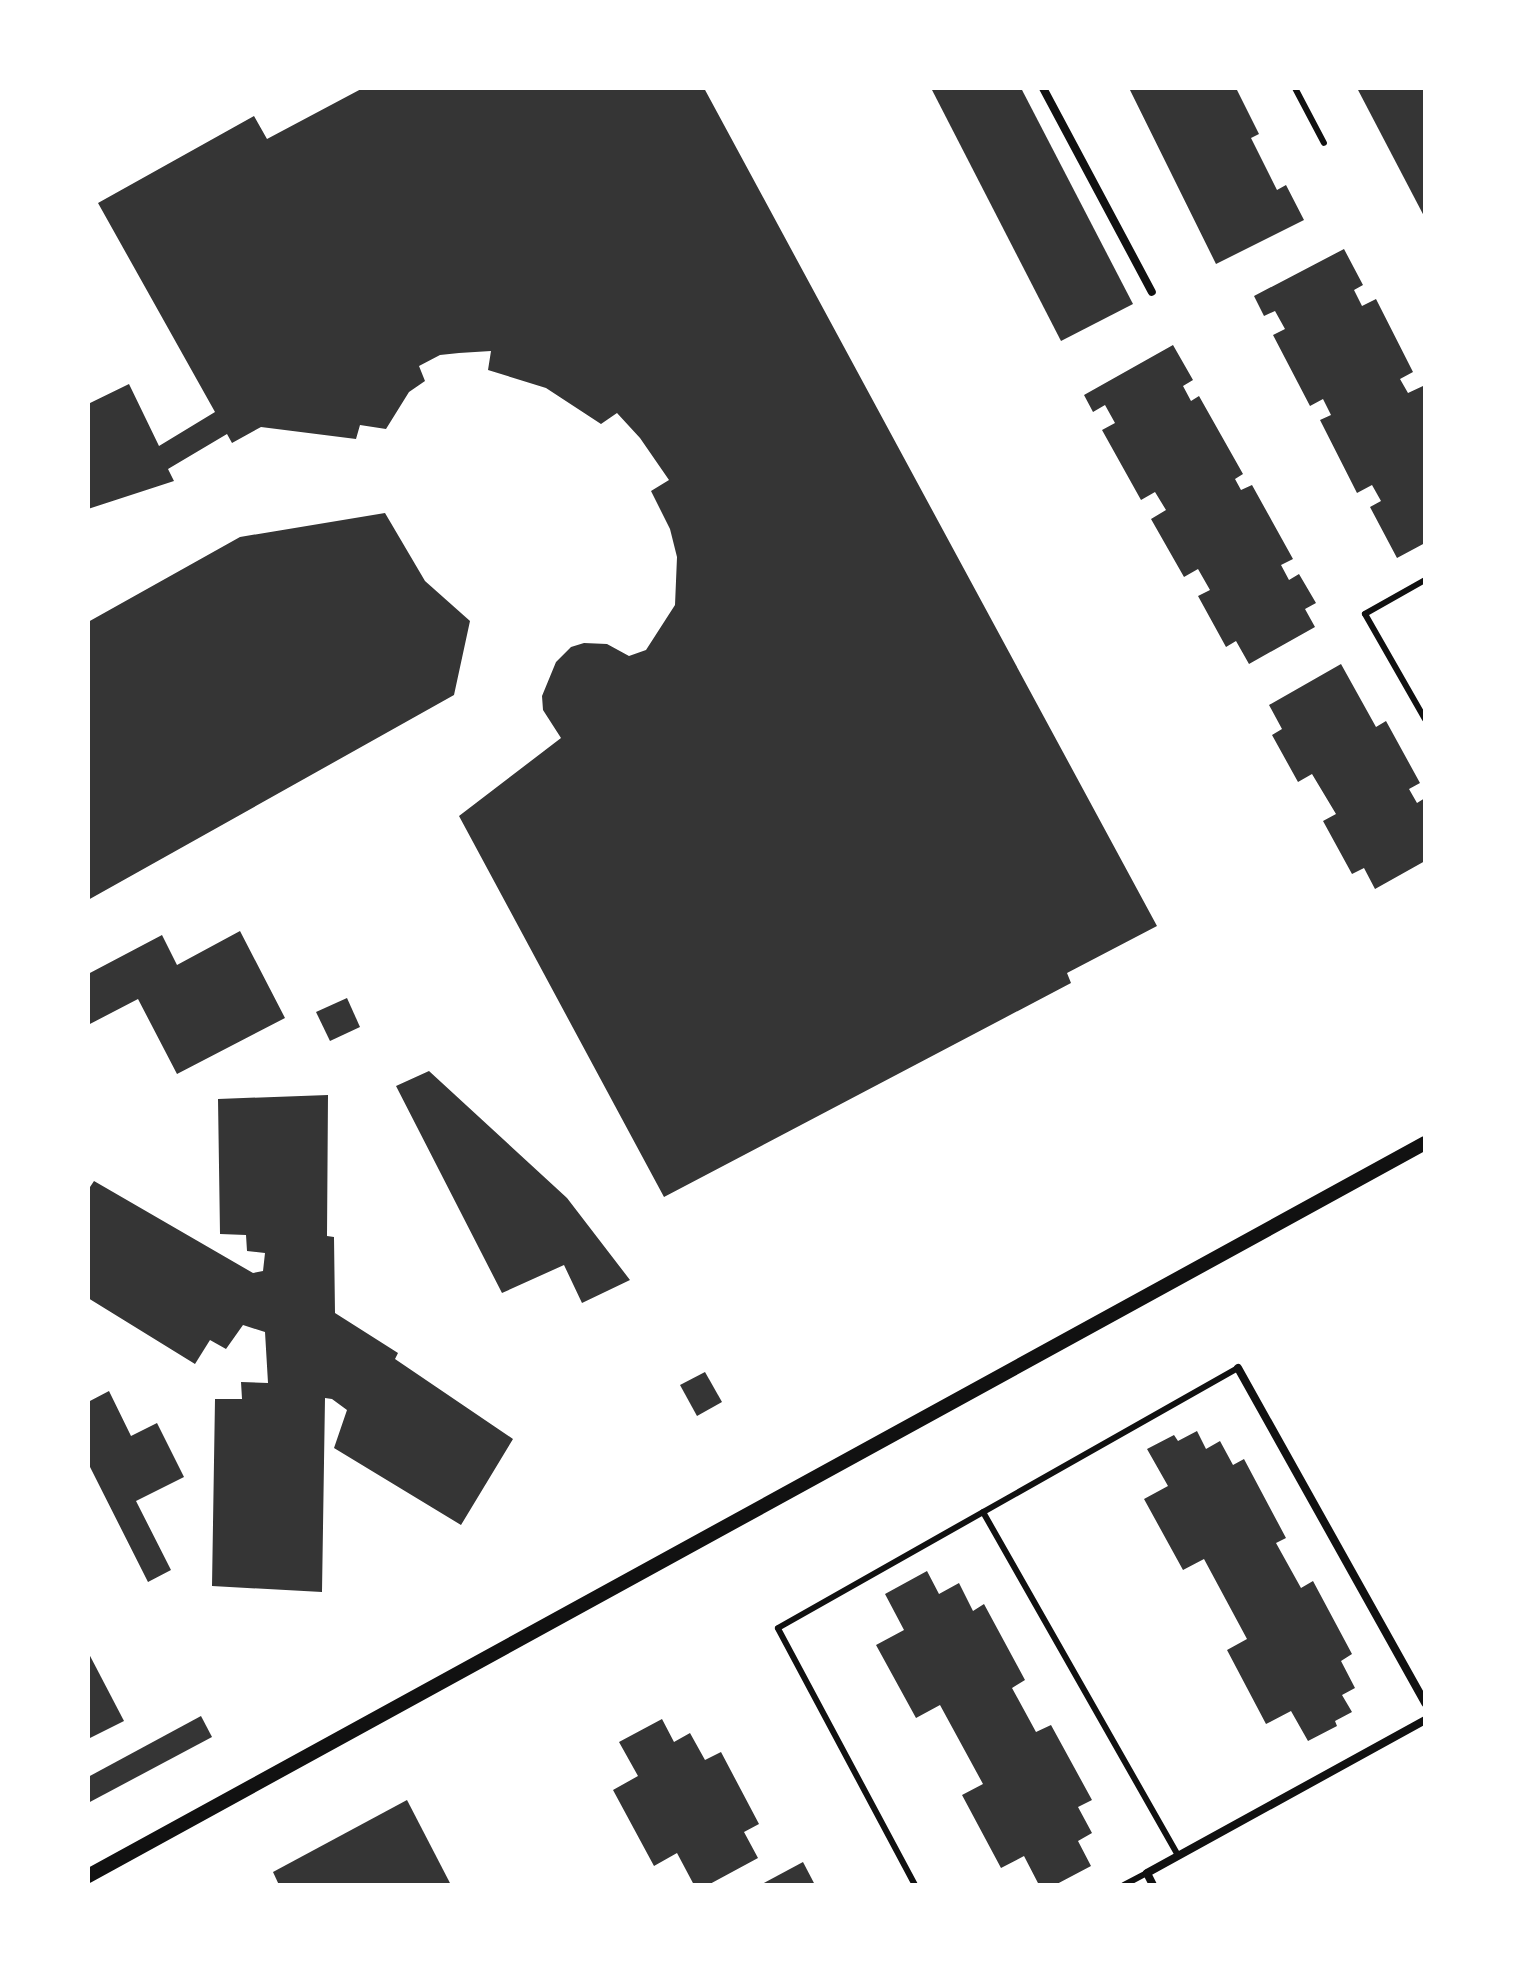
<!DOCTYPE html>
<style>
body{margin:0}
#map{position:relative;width:1513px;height:1973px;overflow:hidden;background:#fff;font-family:"Space Grotesk",sans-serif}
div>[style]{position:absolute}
.building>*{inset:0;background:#353535}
.service>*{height:6px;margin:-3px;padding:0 3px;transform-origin:3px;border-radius:3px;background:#111}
.minor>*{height:8px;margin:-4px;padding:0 4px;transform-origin:4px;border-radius:4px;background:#111}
.tertiary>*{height:14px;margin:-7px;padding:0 7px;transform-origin:7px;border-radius:7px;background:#111}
span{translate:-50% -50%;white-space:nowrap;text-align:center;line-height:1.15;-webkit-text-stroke:8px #fff;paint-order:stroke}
.frame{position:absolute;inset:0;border:90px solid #fff;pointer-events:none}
</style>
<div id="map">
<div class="building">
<div style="clip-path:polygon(363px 88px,704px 88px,1157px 926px,1067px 973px,1071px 983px,664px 1197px,459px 816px,561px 738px,543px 710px,542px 696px,556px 662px,571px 647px,584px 643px,607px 644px,629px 656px,646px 650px,675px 605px,677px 557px,670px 529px,651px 491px,669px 480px,640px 438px,617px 413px,601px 424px,546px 388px,488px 370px,491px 351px,459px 353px,440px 355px,419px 366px,425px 381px,409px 392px,386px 429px,360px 425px,356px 439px,261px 427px,232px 443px,227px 434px,168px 469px,174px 481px,88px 509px,88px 404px,129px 384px,159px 446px,215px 412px,98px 203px,254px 116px,267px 139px)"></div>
<div style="clip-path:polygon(931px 88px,1021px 88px,1133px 304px,1061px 341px)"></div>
<div style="clip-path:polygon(1129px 88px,1236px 88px,1259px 134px,1251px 138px,1277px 190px,1286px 185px,1304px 220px,1216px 264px)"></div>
<div style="clip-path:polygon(1357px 88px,1425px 88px,1425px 218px)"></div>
<div style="clip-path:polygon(1344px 249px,1363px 285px,1354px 290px,1362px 306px,1376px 299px,1413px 372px,1400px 379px,1408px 393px,1423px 386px,1425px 390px,1425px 543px,1397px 558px,1370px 507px,1381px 501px,1372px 485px,1357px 493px,1320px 420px,1331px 415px,1323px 399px,1310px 406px,1273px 335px,1285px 329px,1275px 311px,1264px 316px,1254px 296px)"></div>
<div style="clip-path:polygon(1173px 345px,1193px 380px,1183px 386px,1191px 401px,1199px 396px,1243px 474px,1235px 479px,1241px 490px,1252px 485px,1293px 559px,1281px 565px,1289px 580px,1299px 574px,1316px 603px,1305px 609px,1315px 627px,1249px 664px,1236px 641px,1226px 647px,1198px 596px,1210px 590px,1198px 569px,1184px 577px,1151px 519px,1166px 510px,1155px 492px,1141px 500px,1102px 430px,1115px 423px,1105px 405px,1093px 412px,1084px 395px)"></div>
<div style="clip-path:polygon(385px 513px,425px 581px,470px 621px,454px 695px,88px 900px,88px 622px,240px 537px)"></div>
<div style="clip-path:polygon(1341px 664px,1376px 727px,1386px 721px,1420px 783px,1409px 789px,1417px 803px,1425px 798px,1425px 861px,1375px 889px,1364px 868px,1352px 874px,1323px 821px,1336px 814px,1312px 774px,1298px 782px,1272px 735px,1282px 729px,1269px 705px)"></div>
<div style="clip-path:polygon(240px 931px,285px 1018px,177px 1074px,138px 999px,88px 1025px,88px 974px,162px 935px,177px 965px)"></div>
<div style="clip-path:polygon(347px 998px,360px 1027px,330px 1041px,316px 1012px)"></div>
<div style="clip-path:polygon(429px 1071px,567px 1198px,630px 1280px,582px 1303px,564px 1265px,502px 1293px,396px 1086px)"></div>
<div style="clip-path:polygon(328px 1095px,327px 1236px,334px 1237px,335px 1313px,398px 1353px,395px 1359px,513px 1439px,461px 1525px,334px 1448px,347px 1410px,332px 1399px,325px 1398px,322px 1592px,212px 1586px,215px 1399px,242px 1399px,241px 1382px,268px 1383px,265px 1332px,243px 1325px,226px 1349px,210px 1340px,195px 1364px,88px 1298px,88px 1190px,94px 1181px,253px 1273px,263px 1271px,265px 1253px,247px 1251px,246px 1235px,220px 1234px,218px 1099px)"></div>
<div style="clip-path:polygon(705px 1372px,722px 1402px,697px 1416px,680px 1385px)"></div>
<div style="clip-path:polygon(109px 1391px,131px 1436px,157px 1423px,184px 1477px,136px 1501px,171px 1570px,148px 1582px,88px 1463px,88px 1402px)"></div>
<div style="clip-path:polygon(1197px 1431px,1206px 1449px,1220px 1441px,1233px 1465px,1244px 1459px,1286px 1538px,1276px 1543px,1301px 1588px,1313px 1581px,1352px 1654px,1341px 1661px,1355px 1688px,1342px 1695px,1352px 1712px,1335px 1721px,1337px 1726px,1308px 1741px,1291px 1711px,1266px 1724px,1227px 1650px,1247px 1639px,1204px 1559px,1183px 1570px,1144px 1499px,1168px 1486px,1147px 1449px,1174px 1435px,1178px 1441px)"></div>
<div style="clip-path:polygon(927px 1571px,939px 1594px,959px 1583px,973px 1611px,984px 1604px,1025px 1680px,1012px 1688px,1036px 1732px,1051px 1725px,1092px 1800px,1078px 1807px,1092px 1833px,1078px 1841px,1091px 1866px,1055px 1885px,1039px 1885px,1024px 1856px,1001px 1868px,962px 1795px,983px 1784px,940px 1705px,916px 1718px,876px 1645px,904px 1630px,885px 1594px)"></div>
<div style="clip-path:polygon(88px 1652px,124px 1721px,88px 1739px)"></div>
<div style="clip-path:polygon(201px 1716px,212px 1737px,88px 1803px,88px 1777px)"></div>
<div style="clip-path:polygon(662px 1719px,674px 1742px,690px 1733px,705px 1760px,721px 1752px,759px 1824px,744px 1832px,758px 1858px,708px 1885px,694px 1885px,677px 1853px,654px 1866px,613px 1790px,638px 1776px,619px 1742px)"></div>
<div style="clip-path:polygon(407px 1800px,451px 1885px,279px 1885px,273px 1872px)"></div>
<div style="clip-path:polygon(803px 1862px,815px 1885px,760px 1885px)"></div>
</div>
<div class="service">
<div style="left:1295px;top:88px;width:62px;rotate:62.2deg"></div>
<div style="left:1425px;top:580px;width:69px;rotate:150.5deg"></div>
<div style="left:1365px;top:614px;width:121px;rotate:60.3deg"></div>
<div style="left:983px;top:1512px;width:395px;rotate:60.4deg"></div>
<div style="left:915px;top:1885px;width:291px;rotate:-118.1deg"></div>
<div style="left:778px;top:1628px;width:528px;rotate:-29.48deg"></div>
<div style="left:1124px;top:1885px;width:26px;rotate:-28deg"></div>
</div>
<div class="minor">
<div style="left:1043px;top:88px;width:231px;rotate:61.9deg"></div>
<div style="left:1238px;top:1368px;width:384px;rotate:60.8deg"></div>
<div style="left:1153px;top:1885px;width:13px;rotate:-117deg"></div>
<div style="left:1147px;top:1873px;width:317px;rotate:-28.8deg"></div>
</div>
<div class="tertiary">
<div style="left:88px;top:1876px;width:1525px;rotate:-28.73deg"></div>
</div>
<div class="frame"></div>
</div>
